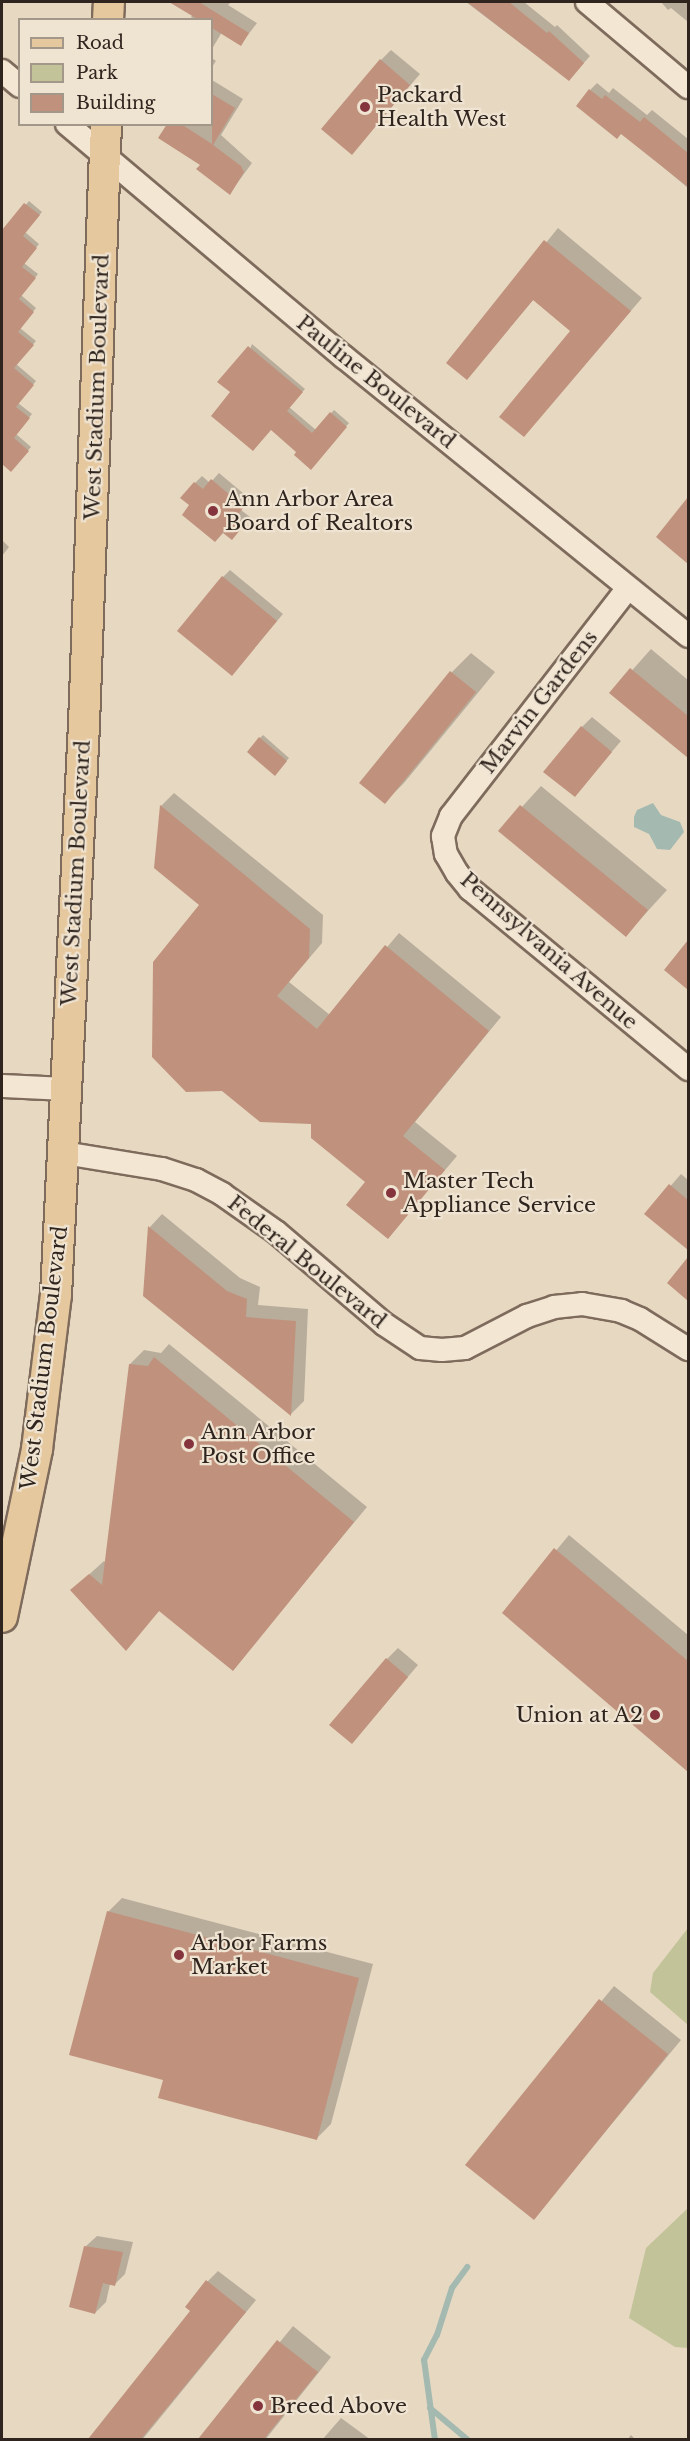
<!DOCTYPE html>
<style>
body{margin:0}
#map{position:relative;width:690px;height:2441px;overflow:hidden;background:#e7d8c2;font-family:"Libre Baskerville",serif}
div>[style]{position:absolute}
.green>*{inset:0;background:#c2c398}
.water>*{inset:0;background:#a4bab1}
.shadow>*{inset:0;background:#0003}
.stream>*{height:6px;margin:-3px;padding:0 3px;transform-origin:3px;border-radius:3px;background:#a4bab1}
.building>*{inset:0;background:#c0927d}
.roads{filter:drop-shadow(2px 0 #7e6b5c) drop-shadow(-2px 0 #7e6b5c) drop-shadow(0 2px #7e6b5c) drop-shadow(0 -2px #7e6b5c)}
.minor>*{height:22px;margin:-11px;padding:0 11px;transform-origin:11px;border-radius:11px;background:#f3e7d4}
.major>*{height:30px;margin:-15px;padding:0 15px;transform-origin:15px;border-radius:15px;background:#e6c89f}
.dots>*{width:16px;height:16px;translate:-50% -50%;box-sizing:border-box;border:3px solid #efe3d1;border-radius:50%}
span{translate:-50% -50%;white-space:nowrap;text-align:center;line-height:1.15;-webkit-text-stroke:4.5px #efe3d1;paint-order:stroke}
.poi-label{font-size:21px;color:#30251e}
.left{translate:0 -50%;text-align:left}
.right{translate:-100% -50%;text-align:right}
.street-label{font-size:21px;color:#30251e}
.frame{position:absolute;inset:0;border:3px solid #30251e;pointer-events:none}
.legend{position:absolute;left:18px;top:18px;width:195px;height:108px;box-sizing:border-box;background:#efe3d1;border:2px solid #a39789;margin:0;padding:8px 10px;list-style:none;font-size:18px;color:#30251e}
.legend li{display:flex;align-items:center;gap:12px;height:30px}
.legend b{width:30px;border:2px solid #a39789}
</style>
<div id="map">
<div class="green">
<div style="clip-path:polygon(688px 1928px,688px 2025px,650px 1992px,653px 1973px)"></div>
<div style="clip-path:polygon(688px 2208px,688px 2348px,675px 2347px,629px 2318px,646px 2248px)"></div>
</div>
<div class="water">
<div style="clip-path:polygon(653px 803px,661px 815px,680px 822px,684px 832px,670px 850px,657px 849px,649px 834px,634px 827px,634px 817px,637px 810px)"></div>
</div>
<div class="shadow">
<div style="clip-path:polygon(172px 2px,231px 2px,228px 5px,257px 23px,241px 44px,222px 32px,212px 49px,212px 20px,194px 20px,191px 17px,193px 14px)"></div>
<div style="clip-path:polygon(466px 2px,524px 2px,555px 27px,557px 25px,590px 56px,576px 72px,524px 46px)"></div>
<div style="clip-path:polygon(661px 2px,688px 2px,688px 22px,671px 8px,668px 10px)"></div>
<div style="clip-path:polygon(391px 50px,420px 74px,362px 142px,381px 60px)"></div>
<div style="clip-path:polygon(212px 58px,216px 61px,212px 67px)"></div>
<div style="clip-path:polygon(212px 80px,243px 99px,221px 135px,252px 163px,230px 193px,169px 124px,212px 124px)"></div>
<div style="clip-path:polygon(597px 83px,609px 93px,613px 88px,647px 115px,652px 110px,688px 139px,688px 188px,621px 132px,590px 90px)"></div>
<div style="clip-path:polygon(29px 201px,42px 212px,25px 232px,39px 244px,24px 263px,38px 274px,21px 295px,36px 308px,20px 328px,36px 341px,16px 364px,36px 381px,18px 403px,32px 414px,16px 434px,31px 447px,11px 470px,2px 462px,2px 233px)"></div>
<div style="clip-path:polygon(558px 228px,642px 298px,524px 435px,572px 330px,534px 299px,467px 378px,448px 363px)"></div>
<div style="clip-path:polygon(252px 344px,305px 389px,289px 407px,316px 430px,334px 410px,349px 423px,314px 464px,233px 392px)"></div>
<div style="clip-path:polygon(219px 473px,250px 499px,241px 510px,250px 517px,239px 531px,191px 505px,195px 483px,202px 476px,210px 483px)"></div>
<div style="clip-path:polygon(688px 500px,688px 562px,658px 537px)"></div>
<div style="clip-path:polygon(2px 540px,9px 547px,2px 556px)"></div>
<div style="clip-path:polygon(230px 570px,283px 614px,232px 674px,223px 577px)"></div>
<div style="clip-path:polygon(651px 649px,688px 680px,688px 757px,612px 693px)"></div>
<div style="clip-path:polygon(471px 653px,495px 672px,404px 783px,385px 802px,452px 672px)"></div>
<div style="clip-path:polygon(592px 717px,621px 741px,575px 795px,582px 727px)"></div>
<div style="clip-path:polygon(263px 735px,289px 758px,275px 774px,260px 738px)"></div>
<div style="clip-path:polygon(541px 786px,667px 890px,626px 935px,500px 831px)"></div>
<div style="clip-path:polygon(174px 793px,323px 915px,322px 943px,289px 982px,330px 1015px,399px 933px,501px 1017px,415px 1122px,457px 1156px,388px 1237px,367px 1182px,313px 1123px,201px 905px,161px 806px)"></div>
<div style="clip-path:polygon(688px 942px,688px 988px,666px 969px)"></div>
<div style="clip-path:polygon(681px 1174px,688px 1180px,688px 1248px,646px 1214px)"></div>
<div style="clip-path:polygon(162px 1214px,240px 1278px,260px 1287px,258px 1305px,308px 1309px,304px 1401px,291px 1414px,145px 1295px,150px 1227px)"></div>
<div style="clip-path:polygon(688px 1259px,688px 1299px,669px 1283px)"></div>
<div style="clip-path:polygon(169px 1344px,367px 1507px,232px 1669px,160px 1610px,126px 1648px,72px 1590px,104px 1561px,107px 1563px,130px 1364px,144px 1350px,161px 1353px)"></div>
<div style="clip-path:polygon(569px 1535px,688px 1635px,688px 1770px,504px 1613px)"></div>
<div style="clip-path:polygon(398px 1648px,418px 1665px,362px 1731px,387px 1659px)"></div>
<div style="clip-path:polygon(122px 1898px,373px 1964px,331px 2124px,317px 2138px,164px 2079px,108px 1912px)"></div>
<div style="clip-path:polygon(614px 1986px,681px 2040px,534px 2218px,467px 2164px)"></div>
<div style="clip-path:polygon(97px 2236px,133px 2242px,125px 2274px,114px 2285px,110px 2284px,106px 2302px,95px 2313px,86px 2246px)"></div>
<div style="clip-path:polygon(218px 2271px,256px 2300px,142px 2440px,90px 2440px,192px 2311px,208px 2281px)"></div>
<div style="clip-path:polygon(293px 2326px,331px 2357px,265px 2440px,200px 2440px)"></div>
<div style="clip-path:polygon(341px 2418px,371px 2440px,322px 2440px)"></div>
<div style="clip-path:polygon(631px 2435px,634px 2438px,644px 2440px,627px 2440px)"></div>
</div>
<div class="stream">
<div style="left:430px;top:2408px;width:50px;rotate:40.1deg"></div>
<div style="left:435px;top:2440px;width:81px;rotate:-97.8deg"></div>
<div style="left:424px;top:2360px;width:28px;rotate:-63deg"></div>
<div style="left:437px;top:2335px;width:49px;rotate:-72.3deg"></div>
<div style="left:452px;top:2288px;width:26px;rotate:-54deg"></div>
</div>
<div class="building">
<div style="clip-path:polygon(169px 2px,199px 2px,249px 33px,241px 46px,212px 28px,212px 20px,199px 20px)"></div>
<div style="clip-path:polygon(467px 2px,509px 2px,547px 33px,549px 31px,584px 63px,569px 81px)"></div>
<div style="clip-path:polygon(380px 59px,410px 85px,352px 155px,321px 129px)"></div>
<div style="clip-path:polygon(589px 89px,602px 99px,605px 95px,640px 122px,644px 117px,688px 153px,688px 187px,621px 134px,617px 139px,576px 106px)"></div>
<div style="clip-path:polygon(212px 94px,235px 108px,213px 145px,241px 166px,244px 172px,230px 195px,196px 169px,200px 165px,158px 138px,167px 124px,181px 124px,212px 144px)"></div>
<div style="clip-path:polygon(24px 203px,40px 215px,23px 236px,37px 248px,22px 267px,36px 278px,19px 299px,34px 312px,18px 332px,34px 345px,14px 368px,34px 385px,16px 407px,30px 418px,14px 438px,29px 451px,11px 472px,2px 464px,2px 230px)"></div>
<div style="clip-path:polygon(544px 240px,631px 311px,524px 437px,499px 417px,570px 331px,533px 300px,467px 380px,446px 363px)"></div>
<div style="clip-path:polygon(248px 346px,303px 392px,287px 411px,312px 433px,330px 412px,347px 427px,311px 470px,294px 455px,296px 452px,271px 430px,253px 451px,211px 416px,230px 392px,217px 382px)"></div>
<div style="clip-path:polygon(211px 479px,244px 507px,235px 518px,244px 525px,232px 540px,223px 533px,215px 542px,182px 515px,189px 505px,180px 498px,194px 482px,203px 489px)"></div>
<div style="clip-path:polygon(688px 497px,688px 564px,656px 537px)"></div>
<div style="clip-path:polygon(222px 576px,277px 621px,232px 676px,177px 631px)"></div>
<div style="clip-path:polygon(630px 668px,688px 716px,688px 758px,609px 693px)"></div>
<div style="clip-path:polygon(450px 671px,476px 692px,385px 804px,359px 783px)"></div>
<div style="clip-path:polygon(581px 726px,612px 752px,575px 797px,543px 772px)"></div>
<div style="clip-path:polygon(259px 737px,287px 761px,275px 776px,247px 752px)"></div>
<div style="clip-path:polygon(160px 805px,310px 929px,309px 958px,277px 996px,317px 1029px,385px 945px,489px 1031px,403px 1136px,445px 1170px,388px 1239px,346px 1205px,365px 1182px,311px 1138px,311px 1124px,260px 1122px,222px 1091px,186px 1092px,152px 1057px,153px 962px,199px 905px,154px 868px)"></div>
<div style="clip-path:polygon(520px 805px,648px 910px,626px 937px,498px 831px)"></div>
<div style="clip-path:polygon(688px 940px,688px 990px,664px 970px)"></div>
<div style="clip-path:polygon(669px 1184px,688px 1200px,688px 1250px,644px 1214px)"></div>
<div style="clip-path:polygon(148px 1226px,227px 1291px,247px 1299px,246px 1317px,296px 1321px,291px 1416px,143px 1296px)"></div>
<div style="clip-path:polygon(688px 1257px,688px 1301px,667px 1283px)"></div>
<div style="clip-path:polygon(154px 1357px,354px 1522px,233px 1671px,159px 1611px,126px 1651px,70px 1590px,89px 1574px,102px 1585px,129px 1364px,148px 1366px)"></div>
<div style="clip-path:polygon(554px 1548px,688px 1661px,688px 1772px,502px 1613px)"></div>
<div style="clip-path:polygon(386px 1658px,408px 1677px,352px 1744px,329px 1725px)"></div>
<div style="clip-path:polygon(107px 1911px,359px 1978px,317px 2140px,158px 2098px,163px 2080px,69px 2055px)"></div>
<div style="clip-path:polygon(599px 1999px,668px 2054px,534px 2220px,465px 2165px)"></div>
<div style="clip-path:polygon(84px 2246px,123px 2252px,115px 2286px,103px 2283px,95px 2314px,69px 2307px)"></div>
<div style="clip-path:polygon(206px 2280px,246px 2312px,141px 2439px,88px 2439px,190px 2311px,185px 2307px)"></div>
<div style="clip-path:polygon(277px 2340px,318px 2372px,264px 2439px,198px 2439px)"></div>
</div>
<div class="roads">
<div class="minor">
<div style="left:587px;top:2px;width:132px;rotate:40.1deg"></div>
<div style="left:2px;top:71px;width:23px;rotate:40deg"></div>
<div style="left:67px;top:124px;width:362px;rotate:40.1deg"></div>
<div style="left:344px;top:357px;width:443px;rotate:39deg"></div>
<div style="left:628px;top:588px;width:289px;rotate:127.8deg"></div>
<div style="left:451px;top:816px;width:22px;rotate:112deg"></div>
<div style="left:443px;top:836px;width:18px;rotate:81deg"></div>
<div style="left:446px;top:854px;width:22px;rotate:60deg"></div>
<div style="left:457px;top:873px;width:21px;rotate:51deg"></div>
<div style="left:470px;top:889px;width:283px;rotate:39.5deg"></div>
<div style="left:2px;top:1086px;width:63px;rotate:2.7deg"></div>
<div style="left:64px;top:1153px;width:99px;rotate:9.3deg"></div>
<div style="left:162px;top:1169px;width:36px;rotate:18deg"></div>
<div style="left:196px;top:1180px;width:30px;rotate:28deg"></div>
<div style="left:222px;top:1194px;width:66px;rotate:35.1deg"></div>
<div style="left:276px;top:1232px;width:142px;rotate:40.4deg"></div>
<div style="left:384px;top:1324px;width:43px;rotate:33.7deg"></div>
<div style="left:420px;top:1348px;width:22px;rotate:5deg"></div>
<div style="left:442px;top:1350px;width:23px;rotate:-5deg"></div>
<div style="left:465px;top:1348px;width:70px;rotate:-27.3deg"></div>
<div style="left:527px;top:1316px;width:28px;rotate:-18deg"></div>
<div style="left:554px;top:1307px;width:28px;rotate:-6deg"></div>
<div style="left:582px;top:1304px;width:40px;rotate:10deg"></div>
<div style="left:621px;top:1311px;width:21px;rotate:23deg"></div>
<div style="left:640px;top:1319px;width:57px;rotate:32deg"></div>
</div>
<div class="major">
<div style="left:108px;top:20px;width:18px;rotate:-87deg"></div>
<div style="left:2px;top:1617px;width:172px;rotate:-78.2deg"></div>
<div style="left:37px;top:1449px;width:155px;rotate:-83deg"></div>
<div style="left:56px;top:1295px;width:572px;rotate:-87.19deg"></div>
<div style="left:84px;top:724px;width:600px;rotate:-87.9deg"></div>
</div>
</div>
<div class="dots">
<div style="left:365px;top:107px;background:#85343d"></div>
<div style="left:213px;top:511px;background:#85343d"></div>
<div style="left:391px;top:1193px;background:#85343d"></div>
<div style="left:189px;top:1444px;background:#85343d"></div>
<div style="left:655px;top:1715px;background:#85343d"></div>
<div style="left:179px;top:1955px;background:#85343d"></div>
<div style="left:258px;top:2406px;background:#85343d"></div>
</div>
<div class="poi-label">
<span class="left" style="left:377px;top:107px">Packard<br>Health West</span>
<span class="left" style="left:225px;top:511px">Ann Arbor Area<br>Board of Realtors</span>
<span class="left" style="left:403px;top:1193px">Master Tech<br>Appliance Service</span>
<span class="left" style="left:201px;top:1444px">Ann Arbor<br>Post Office</span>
<span class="right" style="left:643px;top:1715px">Union at A2</span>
<span class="left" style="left:191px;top:1955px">Arbor Farms<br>Market</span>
<span class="left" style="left:270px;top:2406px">Breed Above</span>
</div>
<div class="street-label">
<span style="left:376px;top:382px;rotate:39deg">Pauline Boulevard</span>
<span style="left:97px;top:387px;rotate:-88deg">West Stadium Boulevard</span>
<span style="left:539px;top:702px;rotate:-52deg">Marvin Gardens</span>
<span style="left:76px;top:873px;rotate:-87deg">West Stadium Boulevard</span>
<span style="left:549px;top:951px;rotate:41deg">Pennsylvania Avenue</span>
<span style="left:307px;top:1262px;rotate:39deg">Federal Boulevard</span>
<span style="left:44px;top:1358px;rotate:-83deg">West Stadium Boulevard</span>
</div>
<div class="frame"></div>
<ul class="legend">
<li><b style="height:8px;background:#e6c89f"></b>Road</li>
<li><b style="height:16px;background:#c2c398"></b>Park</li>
<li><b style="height:16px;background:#c0927d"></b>Building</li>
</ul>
</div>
